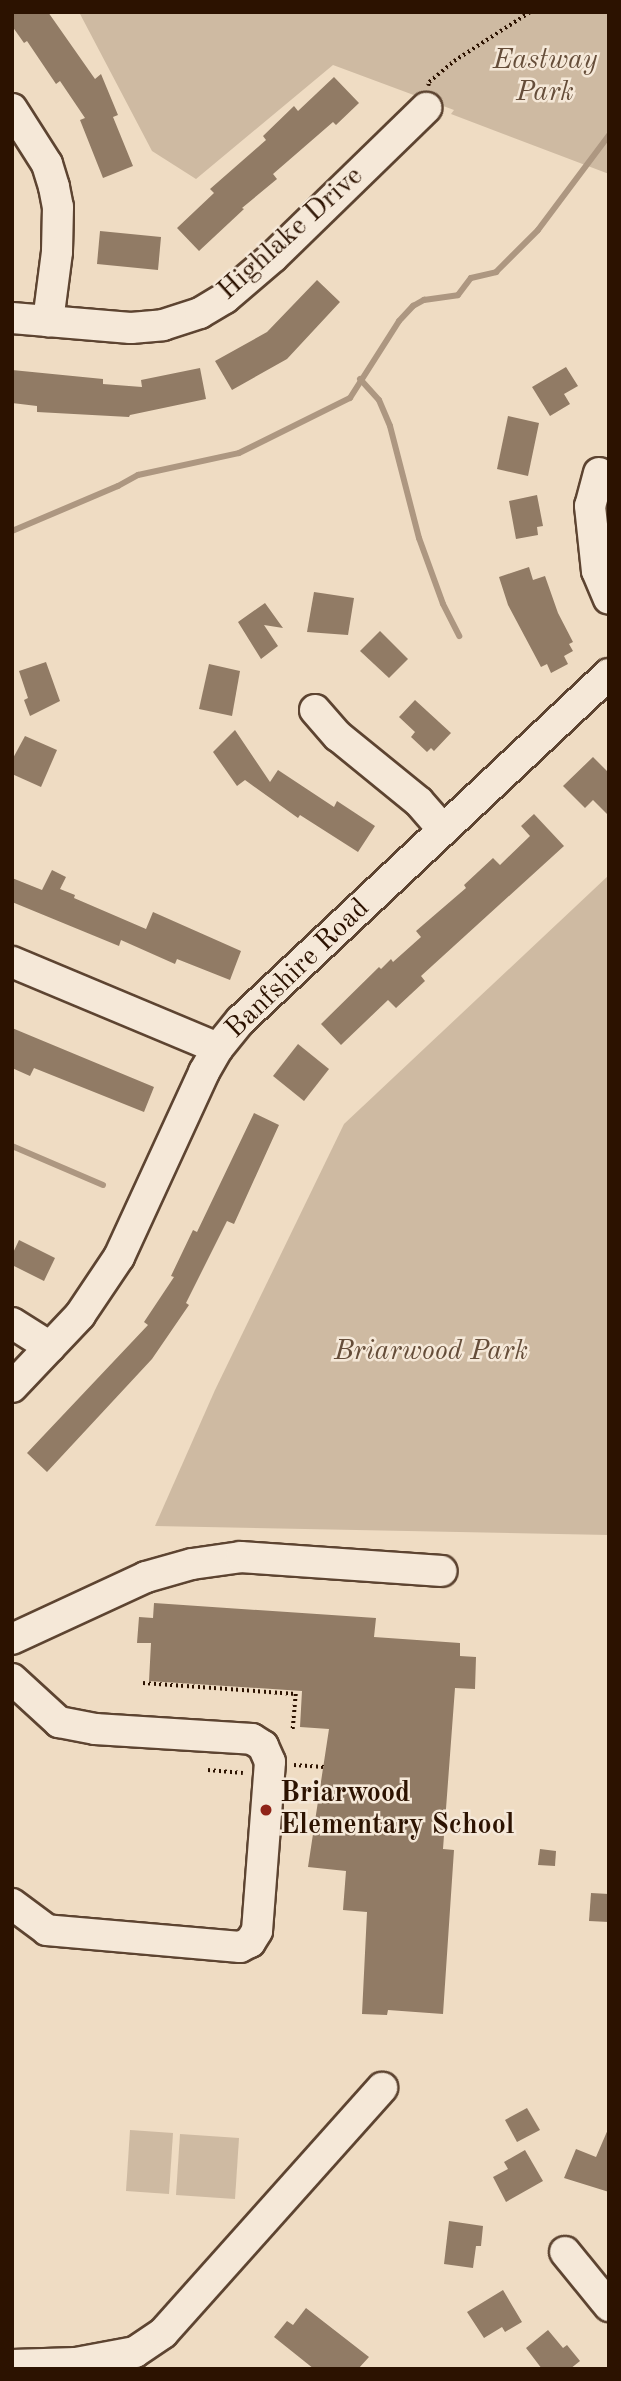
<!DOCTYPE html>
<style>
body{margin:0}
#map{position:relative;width:621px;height:2381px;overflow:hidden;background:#efdcc3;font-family:"Old Standard TT",serif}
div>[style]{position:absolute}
.green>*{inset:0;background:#cebaa2}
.stream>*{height:6px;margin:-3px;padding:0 3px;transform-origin:3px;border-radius:3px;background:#ad9781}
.building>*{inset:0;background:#917b65}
.path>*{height:3.5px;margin-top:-1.75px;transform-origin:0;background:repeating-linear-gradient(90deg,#2c1200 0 2px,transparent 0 5.5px)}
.roads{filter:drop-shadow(2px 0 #5d4431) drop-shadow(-2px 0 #5d4431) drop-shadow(0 2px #5d4431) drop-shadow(0 -2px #5d4431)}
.minor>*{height:30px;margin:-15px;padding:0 15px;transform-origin:15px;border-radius:15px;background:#f5e8d8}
.dots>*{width:19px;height:19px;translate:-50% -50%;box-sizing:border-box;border:4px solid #f5e8d8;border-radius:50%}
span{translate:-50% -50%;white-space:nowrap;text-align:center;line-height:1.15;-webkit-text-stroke:5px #f5e8d8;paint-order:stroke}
.park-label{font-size:28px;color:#654d39;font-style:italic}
.street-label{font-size:28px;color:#2c1200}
.poi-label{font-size:28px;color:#2c1200;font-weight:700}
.left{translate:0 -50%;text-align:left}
.frame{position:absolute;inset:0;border:14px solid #2c1200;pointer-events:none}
</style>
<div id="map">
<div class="green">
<div style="clip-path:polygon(79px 12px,609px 12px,609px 174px,451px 114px,454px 110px,333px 65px,196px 179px,152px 151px)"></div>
<div style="clip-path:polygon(609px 875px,609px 1535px,155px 1526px,215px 1390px,344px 1124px)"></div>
<div style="clip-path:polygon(130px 2130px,173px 2133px,169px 2194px,126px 2191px)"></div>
<div style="clip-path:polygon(180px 2134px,239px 2138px,235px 2199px,176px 2195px)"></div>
</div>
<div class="stream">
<div style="left:360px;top:379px;width:28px;rotate:48deg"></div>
<div style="left:379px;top:400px;width:28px;rotate:67deg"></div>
<div style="left:390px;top:426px;width:116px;rotate:75.5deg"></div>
<div style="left:419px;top:538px;width:70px;rotate:70deg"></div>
<div style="left:443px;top:604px;width:36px;rotate:63deg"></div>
<div style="left:12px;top:531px;width:115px;rotate:-23deg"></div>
<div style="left:118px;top:486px;width:23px;rotate:-29deg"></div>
<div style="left:138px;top:475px;width:103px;rotate:-12.3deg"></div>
<div style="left:239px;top:453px;width:124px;rotate:-26.4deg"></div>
<div style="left:350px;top:398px;width:91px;rotate:-57.5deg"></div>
<div style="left:399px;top:321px;width:21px;rotate:-47deg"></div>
<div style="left:413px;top:306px;width:13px;rotate:-29deg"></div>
<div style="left:424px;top:300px;width:34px;rotate:-8deg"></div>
<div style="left:458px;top:295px;width:21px;rotate:-53deg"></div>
<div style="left:471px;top:278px;width:26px;rotate:-13deg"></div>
<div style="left:496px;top:272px;width:59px;rotate:-45deg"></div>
<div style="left:538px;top:230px;width:119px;rotate:-53.2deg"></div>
<div style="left:12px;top:1146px;width:99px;rotate:23.2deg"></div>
</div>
<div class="building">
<div style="clip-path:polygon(12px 12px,48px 12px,95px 79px,101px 74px,118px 115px,113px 117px,133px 166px,103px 178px,80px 120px,85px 118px,60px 81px,56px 84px,27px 41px,24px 43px,12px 26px)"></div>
<div style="clip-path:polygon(334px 77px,359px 103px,336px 125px,333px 122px,273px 174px,277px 179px,242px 208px,244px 209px,199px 251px,177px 228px,214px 193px,210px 189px,266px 140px,263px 136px,294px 106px,298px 111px)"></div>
<div style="clip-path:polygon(100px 231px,161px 237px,158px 270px,97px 264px)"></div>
<div style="clip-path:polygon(317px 280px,340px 302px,287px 359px,232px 390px,215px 361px,267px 332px)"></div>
<div style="clip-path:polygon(566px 367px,578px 386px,564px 394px,570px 404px,550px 416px,532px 387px)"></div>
<div style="clip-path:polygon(200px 368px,206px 399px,130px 415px,129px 417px,37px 412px,37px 406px,12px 403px,12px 370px,103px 379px,103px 384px,142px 387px,141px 380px)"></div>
<div style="clip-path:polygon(508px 416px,539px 423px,528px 476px,497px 469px)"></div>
<div style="clip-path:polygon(537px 495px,543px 526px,537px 527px,538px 535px,516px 539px,509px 501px)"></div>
<div style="clip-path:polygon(529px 567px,533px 580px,545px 576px,558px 613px,573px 642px,569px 644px,573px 651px,564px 656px,568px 664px,551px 673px,547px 664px,541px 667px,508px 605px,499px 577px)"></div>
<div style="clip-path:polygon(314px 592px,354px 598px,348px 635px,307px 632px)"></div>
<div style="clip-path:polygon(265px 603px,283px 628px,264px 625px,278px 646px,261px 659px,238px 622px)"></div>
<div style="clip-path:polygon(380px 631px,408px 659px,389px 678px,360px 651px)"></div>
<div style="clip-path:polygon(46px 662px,60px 701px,30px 716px,24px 700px,28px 698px,19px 671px)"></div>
<div style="clip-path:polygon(209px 664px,240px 671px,232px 716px,199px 709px)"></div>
<div style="clip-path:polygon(415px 700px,451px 733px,434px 751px,431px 748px,427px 752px,411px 737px,415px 732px,399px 717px)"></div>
<div style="clip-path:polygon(235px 730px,270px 782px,278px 770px,334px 807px,337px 801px,375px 826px,358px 852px,300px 815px,298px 818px,245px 780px,237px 786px,213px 752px)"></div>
<div style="clip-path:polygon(25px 736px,57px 750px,41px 787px,12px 774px,12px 760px)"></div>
<div style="clip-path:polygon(593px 757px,609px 773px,609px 816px,593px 800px,585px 808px,563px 786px)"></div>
<div style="clip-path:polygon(534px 814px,564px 846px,421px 976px,425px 981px,396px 1008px,388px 1000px,341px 1045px,321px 1024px,379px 967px,381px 969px,391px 959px,393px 962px,421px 937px,416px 931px,466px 888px,464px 885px,493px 858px,500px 865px,530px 836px,521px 826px)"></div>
<div style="clip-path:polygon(52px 870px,66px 877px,60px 889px,75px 895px,74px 898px,146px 929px,153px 912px,241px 951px,230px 980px,177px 959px,175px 964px,121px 940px,119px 946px,12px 902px,12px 878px,42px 890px)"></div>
<div style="clip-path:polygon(12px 1028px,154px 1087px,144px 1112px,34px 1068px,30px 1076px,12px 1068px)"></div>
<div style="clip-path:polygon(298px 1044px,329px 1069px,304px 1101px,273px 1076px)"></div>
<div style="clip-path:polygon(254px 1113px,279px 1125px,234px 1224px,227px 1221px,186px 1303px,189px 1305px,152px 1359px,47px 1472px,27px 1453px,148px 1325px,144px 1322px,174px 1277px,171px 1276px,193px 1230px,197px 1232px)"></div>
<div style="clip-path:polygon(19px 1240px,55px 1258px,44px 1281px,12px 1265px,12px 1255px)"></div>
<div style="clip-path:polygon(154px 1603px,376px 1618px,374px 1637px,460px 1643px,460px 1656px,476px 1657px,475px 1689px,455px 1688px,443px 1849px,454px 1850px,443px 2014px,388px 2010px,387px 2015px,362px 2014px,367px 1912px,343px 1910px,346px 1871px,308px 1867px,329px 1729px,300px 1727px,302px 1691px,149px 1681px,151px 1643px,137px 1643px,139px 1617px,153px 1618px)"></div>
<div style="clip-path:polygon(540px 1849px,556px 1851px,555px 1866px,538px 1865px)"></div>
<div style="clip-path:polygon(591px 1893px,609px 1894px,609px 1922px,589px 1921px)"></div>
<div style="clip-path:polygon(527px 2108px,540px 2130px,517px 2142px,505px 2120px)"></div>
<div style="clip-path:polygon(609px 2127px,609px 2192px,564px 2178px,576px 2149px,596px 2157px)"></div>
<div style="clip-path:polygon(525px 2150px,543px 2181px,506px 2202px,493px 2177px,508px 2169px,504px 2162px)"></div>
<div style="clip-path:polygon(449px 2221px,483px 2226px,481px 2246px,476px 2246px,473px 2268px,444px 2264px)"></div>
<div style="clip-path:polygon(503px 2290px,522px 2322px,505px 2332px,502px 2327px,484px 2338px,467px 2312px)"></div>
<div style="clip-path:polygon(306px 2308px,369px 2357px,358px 2369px,314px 2369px,274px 2337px,287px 2321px,293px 2325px)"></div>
<div style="clip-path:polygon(548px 2330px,563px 2348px,567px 2345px,580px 2361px,570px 2369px,542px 2369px,526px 2348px)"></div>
</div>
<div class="path">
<div style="left:428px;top:86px;width:4px;rotate:-76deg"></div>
<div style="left:429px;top:82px;width:33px;rotate:-40deg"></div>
<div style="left:454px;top:61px;width:90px;rotate:-32.8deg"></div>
<div style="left:143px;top:1683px;width:153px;rotate:4.1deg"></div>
<div style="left:296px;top:1694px;width:36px;rotate:95deg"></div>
<div style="left:294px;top:1765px;width:30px;rotate:4deg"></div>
<div style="left:208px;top:1770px;width:35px;rotate:5deg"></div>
</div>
<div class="roads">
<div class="minor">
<div style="left:12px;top:109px;width:65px;rotate:57.5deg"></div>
<div style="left:47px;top:164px;width:24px;rotate:73deg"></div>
<div style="left:54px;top:187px;width:20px;rotate:79deg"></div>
<div style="left:58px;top:207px;width:45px;rotate:91.3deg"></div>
<div style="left:57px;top:252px;width:70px;rotate:97.4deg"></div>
<div style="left:12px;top:318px;width:119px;rotate:4.8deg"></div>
<div style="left:131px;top:328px;width:32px;rotate:-5deg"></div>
<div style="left:163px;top:325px;width:39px;rotate:-18deg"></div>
<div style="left:200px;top:313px;width:29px;rotate:-31deg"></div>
<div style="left:225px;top:298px;width:63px;rotate:-40.5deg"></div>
<div style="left:273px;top:257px;width:214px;rotate:-44.2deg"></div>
<div style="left:599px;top:473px;width:34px;rotate:105deg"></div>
<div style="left:590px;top:506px;width:65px;rotate:83.9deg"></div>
<div style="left:597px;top:571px;width:30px;rotate:67deg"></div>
<div style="left:315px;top:710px;width:35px;rotate:49deg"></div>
<div style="left:338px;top:736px;width:104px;rotate:39.2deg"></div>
<div style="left:419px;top:802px;width:37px;rotate:49deg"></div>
<div style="left:12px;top:962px;width:223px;rotate:22.7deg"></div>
<div style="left:12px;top:1323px;width:45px;rotate:32.3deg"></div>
<div style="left:12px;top:1387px;width:99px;rotate:-46.6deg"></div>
<div style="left:80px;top:1315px;width:70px;rotate:-56.1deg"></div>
<div style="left:119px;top:1257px;width:204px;rotate:-65.3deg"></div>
<div style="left:204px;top:1072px;width:28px;rotate:-60deg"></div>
<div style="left:218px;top:1048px;width:36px;rotate:-51deg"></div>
<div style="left:241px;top:1020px;width:505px;rotate:-43.24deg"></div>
<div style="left:12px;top:1639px;width:148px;rotate:-24.8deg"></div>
<div style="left:146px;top:1577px;width:48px;rotate:-15.8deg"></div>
<div style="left:192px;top:1564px;width:49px;rotate:-8.1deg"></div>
<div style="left:241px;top:1557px;width:201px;rotate:4deg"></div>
<div style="left:12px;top:1679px;width:64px;rotate:42.5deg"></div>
<div style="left:59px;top:1722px;width:37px;rotate:11deg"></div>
<div style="left:95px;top:1729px;width:157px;rotate:3.6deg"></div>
<div style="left:252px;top:1739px;width:13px;rotate:32deg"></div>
<div style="left:263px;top:1746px;width:17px;rotate:66deg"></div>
<div style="left:270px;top:1762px;width:169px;rotate:94.4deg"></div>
<div style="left:257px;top:1931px;width:13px;rotate:122deg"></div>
<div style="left:250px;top:1942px;width:11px;rotate:153deg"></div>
<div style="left:240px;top:1947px;width:194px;rotate:-175deg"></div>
<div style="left:47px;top:1930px;width:44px;rotate:-143.4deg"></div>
<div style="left:565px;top:2252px;width:70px;rotate:50.8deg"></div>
<div style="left:12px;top:2365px;width:64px;rotate:-1.8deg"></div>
<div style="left:76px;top:2363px;width:60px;rotate:-10.6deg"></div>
<div style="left:135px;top:2352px;width:34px;rotate:-34deg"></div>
<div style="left:163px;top:2333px;width:329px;rotate:-48.2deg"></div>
</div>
</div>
<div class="dots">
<div style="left:266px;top:1810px;background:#8f2418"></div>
</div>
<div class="park-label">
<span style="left:545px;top:77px">Eastway<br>Park</span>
<span style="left:431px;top:1352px">Briarwood Park</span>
</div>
<div class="street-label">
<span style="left:291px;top:234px;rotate:-42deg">Highlake Drive</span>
<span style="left:298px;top:969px;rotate:-44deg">Banfshire Road</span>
</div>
<div class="poi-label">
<span class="left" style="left:280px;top:1810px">Briarwood<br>Elementary School</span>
</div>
<div class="frame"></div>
</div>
